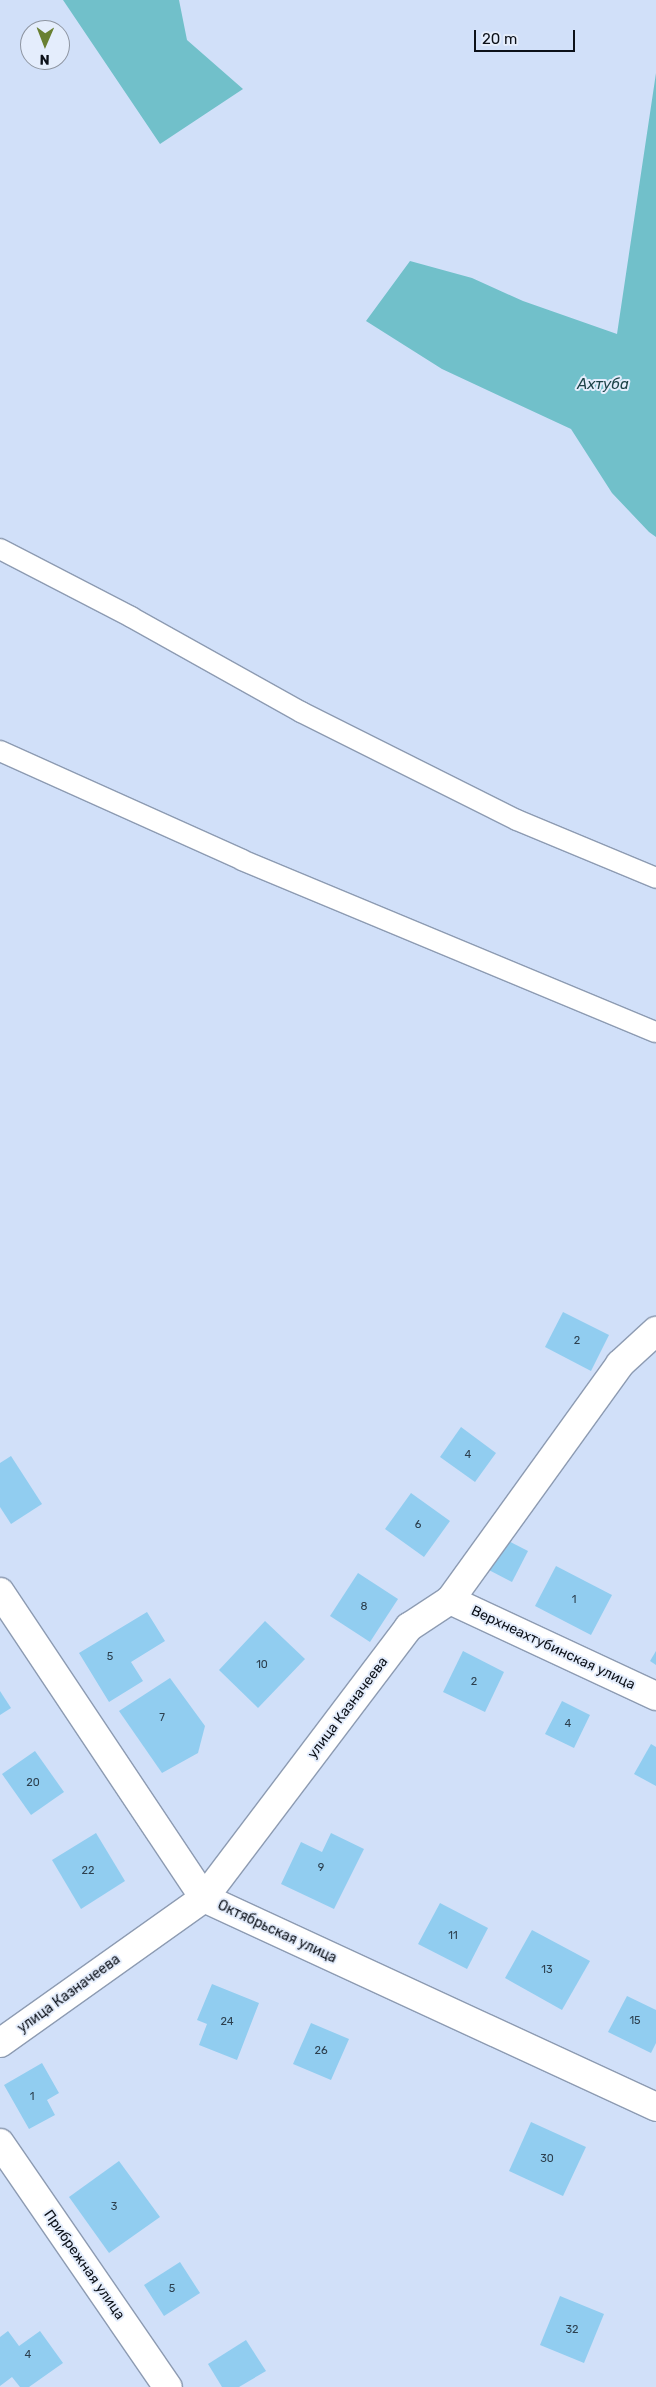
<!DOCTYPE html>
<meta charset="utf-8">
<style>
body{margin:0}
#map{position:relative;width:656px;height:2387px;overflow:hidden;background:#d1e0f9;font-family:Rubik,sans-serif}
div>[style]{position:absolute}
.water>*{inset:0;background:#71c0ca}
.building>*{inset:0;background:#91cdf0}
.roads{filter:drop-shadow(1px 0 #8d9bb2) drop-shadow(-1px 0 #8d9bb2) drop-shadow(0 1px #8d9bb2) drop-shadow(0 -1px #8d9bb2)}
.service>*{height:20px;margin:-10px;padding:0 10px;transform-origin:10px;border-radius:10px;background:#fff}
.minor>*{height:28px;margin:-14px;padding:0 14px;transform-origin:14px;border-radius:14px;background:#fff}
span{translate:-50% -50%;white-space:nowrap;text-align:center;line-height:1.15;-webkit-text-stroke:4px #e4edfc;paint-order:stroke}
.number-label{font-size:11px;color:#2d404f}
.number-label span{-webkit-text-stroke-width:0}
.street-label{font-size:14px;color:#0c1119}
.water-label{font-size:15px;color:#1d4348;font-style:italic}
.north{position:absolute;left:20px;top:20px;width:50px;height:50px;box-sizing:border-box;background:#e4edfc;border:1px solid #8e95a1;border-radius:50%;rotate:181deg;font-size:14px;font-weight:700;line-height:20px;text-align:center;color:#0c1119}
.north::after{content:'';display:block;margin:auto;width:18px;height:22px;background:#698032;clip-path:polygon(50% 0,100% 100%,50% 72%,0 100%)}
.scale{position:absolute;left:474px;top:30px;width:101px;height:22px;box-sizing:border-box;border:2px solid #0c1119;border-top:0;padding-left:6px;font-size:15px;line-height:18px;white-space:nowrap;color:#0c1119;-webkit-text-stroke:4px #e4edfc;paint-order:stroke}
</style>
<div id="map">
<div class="water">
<div style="clip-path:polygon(63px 0,179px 0,187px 40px,243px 89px,160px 144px)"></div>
<div style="clip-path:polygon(656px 73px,656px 537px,649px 532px,612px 493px,571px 429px,442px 369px,366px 321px,410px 261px,472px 278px,523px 301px,617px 334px)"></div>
</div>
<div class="building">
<div style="clip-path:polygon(563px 1312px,609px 1335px,591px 1371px,545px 1347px)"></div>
<div style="clip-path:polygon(461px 1427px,496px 1453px,475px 1482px,440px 1457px)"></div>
<div style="clip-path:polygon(11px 1456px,42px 1504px,11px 1524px,0 1507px,0 1463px)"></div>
<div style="clip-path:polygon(411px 1493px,450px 1521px,424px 1557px,385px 1529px)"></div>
<div style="clip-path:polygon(501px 1537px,528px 1551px,512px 1582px,485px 1568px)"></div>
<div style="clip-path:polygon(556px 1566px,612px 1595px,591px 1635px,535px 1606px)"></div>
<div style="clip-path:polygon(358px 1573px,398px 1599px,370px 1642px,330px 1616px)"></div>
<div style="clip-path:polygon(147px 1612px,165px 1641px,131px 1662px,143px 1681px,109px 1702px,79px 1653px)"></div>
<div style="clip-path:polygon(265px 1621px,305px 1659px,258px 1708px,219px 1670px)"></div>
<div style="clip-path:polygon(463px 1651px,504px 1672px,485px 1712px,443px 1692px)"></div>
<div style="clip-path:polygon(656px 1651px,656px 1665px,650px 1661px)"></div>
<div style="clip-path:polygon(170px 1678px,205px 1726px,198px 1753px,162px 1773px,119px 1711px)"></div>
<div style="clip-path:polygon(0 1691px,11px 1708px,0 1715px)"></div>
<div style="clip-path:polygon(562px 1701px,590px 1715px,574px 1748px,545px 1734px)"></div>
<div style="clip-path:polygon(651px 1744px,656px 1747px,656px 1786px,634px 1774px)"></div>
<div style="clip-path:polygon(35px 1751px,64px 1792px,31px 1815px,2px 1774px)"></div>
<div style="clip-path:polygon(96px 1833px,125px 1881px,81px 1909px,52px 1860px)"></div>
<div style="clip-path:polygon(331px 1833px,364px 1849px,334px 1909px,281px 1884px,301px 1842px,322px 1852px)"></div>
<div style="clip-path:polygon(440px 1903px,488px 1928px,467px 1969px,418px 1944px)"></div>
<div style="clip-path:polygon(532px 1930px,590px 1961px,562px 2010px,505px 1978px)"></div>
<div style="clip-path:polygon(212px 1984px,259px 2003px,237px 2060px,199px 2045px,207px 2024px,197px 2020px)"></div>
<div style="clip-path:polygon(627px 1996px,656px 2010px,656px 2043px,651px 2053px,608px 2032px)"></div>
<div style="clip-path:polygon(311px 2023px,349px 2039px,331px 2080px,293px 2064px)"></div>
<div style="clip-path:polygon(42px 2063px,59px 2093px,47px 2100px,55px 2115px,29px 2129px,4px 2085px)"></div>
<div style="clip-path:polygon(531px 2122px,586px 2147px,563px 2196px,509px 2171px)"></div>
<div style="clip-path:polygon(119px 2161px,160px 2217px,109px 2253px,69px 2197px)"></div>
<div style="clip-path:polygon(180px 2262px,200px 2293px,164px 2316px,144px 2285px)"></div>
<div style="clip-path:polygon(560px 2296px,604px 2314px,584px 2363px,540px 2345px)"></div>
<div style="clip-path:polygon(8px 2331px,19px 2346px,40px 2331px,63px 2363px,29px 2387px,20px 2387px,12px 2377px,0 2386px,0 2337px)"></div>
<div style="clip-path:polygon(246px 2340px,266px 2371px,239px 2387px,222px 2387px,208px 2364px)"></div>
</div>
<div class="roads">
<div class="service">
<div style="left:0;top:549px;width:148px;rotate:27.4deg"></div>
<div style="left:131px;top:617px;width:195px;rotate:29.2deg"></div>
<div style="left:301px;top:712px;width:241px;rotate:26.6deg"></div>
<div style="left:517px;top:820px;width:151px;rotate:22.6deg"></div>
<div style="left:0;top:751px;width:265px;rotate:24.2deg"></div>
<div style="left:242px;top:860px;width:448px;rotate:22.6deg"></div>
</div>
<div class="minor">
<div style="left:0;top:1592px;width:368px;rotate:56.3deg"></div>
<div style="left:204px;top:1898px;width:498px;rotate:24.8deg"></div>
<div style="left:450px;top:1600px;width:227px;rotate:25deg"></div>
<div style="left:0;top:2043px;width:250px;rotate:-35.4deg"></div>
<div style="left:204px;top:1898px;width:340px;rotate:-52.9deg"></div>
<div style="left:409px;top:1627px;width:49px;rotate:-33.4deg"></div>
<div style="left:450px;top:1600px;width:291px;rotate:-54.2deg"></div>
<div style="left:620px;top:1364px;width:49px;rotate:-42.5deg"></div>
<div style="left:0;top:2143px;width:296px;rotate:55.5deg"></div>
</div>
</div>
<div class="number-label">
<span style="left:577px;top:1341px">2</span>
<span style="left:468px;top:1455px">4</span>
<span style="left:418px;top:1525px">6</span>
<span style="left:574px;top:1600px">1</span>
<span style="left:364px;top:1607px">8</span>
<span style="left:110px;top:1657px">5</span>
<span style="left:262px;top:1665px">10</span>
<span style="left:474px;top:1682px">2</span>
<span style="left:162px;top:1718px">7</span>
<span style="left:568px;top:1724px">4</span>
<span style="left:33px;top:1783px">20</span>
<span style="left:321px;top:1868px">9</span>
<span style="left:88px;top:1871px">22</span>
<span style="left:453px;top:1936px">11</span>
<span style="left:547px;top:1970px">13</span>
<span style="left:635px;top:2021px">15</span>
<span style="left:227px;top:2022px">24</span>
<span style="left:321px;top:2051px">26</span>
<span style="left:32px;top:2097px">1</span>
<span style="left:547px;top:2159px">30</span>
<span style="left:114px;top:2207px">3</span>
<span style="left:172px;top:2289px">5</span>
<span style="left:572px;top:2330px">32</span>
<span style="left:28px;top:2355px">4</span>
</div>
<div class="street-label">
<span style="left:553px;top:1648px;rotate:25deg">Верхнеахтубинская улица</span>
<span style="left:348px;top:1708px;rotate:-53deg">улица Казначеева</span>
<span style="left:277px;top:1932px;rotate:25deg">Октябрьская улица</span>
<span style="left:69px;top:1994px;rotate:-36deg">улица Казначеева</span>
<span style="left:84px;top:2265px;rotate:55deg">Прибрежная улица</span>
</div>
<div class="water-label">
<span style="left:603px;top:385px">Ахтуба</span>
</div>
<div class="north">N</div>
<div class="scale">20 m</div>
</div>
